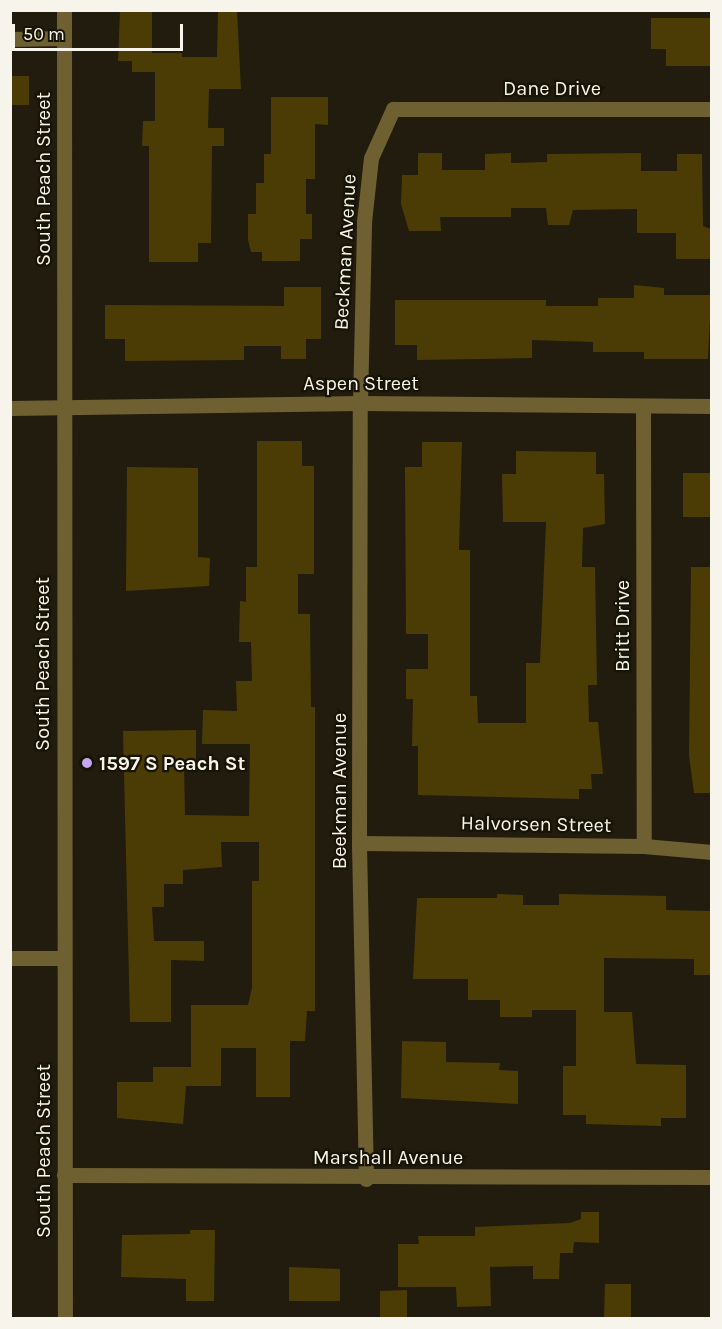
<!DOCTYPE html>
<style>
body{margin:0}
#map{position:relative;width:722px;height:1329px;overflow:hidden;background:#211c0e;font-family:Karla,sans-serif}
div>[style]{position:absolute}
.building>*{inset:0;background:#4b3c06}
.minor>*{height:15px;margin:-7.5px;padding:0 7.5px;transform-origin:7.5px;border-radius:7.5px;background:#6f6032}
.dots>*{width:16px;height:16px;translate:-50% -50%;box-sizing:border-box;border:3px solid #171305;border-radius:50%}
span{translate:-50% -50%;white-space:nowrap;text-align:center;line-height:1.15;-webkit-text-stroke:4.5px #171305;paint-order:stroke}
.street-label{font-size:20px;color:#f7f4eb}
.poi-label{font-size:20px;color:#f7f4eb;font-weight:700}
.left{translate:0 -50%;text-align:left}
.frame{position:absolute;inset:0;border:12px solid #f7f4eb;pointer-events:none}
.scale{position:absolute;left:12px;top:24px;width:171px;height:27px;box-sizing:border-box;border:3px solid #f7f4eb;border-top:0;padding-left:8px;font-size:18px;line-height:21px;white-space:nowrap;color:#f7f4eb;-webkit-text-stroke:4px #171305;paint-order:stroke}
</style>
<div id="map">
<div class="building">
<div style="clip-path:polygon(120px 10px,152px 10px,152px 53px,182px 53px,182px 57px,217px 57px,218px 11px,237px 11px,241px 89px,209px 89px,208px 128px,224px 128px,224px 146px,212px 146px,211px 243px,198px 243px,198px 262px,149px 262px,149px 146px,142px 146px,143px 121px,155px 121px,155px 72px,132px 72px,132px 61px,118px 61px)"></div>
<div style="clip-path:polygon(651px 18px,711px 18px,711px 66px,666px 66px,666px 49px,651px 49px)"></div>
<div style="clip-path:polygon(10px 76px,29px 76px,29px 105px,10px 105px)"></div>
<div style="clip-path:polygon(271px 97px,328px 97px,328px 125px,315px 124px,315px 179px,306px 179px,306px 214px,312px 214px,312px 239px,300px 239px,300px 261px,262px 261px,262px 252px,251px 252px,248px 240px,248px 214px,256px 214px,256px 183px,264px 183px,264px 154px,271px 154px)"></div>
<div style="clip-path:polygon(418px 153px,442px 153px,442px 170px,485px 170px,485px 154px,511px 153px,511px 163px,547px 162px,547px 154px,641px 153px,641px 171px,677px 171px,677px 154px,702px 154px,703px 226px,711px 229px,711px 259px,676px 259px,676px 233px,637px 233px,637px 209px,573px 210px,569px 225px,548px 225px,546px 208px,511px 208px,511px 217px,440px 217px,441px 231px,409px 231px,401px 204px,402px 175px,418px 175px)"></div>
<div style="clip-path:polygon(634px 285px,664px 288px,664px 295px,711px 295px,708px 359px,644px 359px,644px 352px,593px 352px,593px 342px,532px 340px,532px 358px,417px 360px,417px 345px,395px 345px,395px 300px,546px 300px,546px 306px,598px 306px,598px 298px,634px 298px)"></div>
<div style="clip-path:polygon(284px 287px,321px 287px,321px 339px,306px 339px,306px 359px,281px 359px,281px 346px,244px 346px,244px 360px,125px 361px,125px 339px,105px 339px,105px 305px,284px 306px)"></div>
<div style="clip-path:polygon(257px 441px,302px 441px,302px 466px,314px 466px,314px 574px,298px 574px,298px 614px,310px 614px,311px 707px,315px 707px,315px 1011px,307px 1011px,305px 1041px,290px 1041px,290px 1097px,256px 1097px,256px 1048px,221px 1048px,221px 1086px,186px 1086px,183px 1124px,117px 1118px,117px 1082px,153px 1082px,153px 1067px,191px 1067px,191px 1005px,248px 1005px,252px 988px,252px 881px,259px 881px,259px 842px,221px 842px,222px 867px,183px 870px,183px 884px,164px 884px,164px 907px,152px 907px,154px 941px,204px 941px,204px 961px,171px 960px,171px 1022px,130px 1022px,123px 731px,196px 730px,196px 763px,184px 763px,185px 815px,249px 816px,250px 744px,202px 744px,203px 710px,237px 711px,236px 681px,252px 681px,251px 642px,239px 642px,240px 601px,246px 602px,246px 567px,257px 567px)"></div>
<div style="clip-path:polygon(422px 442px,462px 442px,459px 550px,470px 550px,470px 696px,477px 696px,478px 723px,526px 723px,526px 663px,540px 663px,546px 522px,503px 522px,502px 474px,516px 474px,516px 451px,596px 452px,596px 474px,604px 474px,605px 524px,583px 528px,582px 567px,595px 567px,597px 685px,588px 685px,589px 722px,598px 722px,603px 774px,591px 774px,592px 789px,579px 789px,579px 799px,418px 795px,418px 746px,412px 746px,413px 699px,406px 699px,406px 669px,428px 669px,428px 634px,406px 634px,405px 467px,422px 467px)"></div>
<div style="clip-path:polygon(127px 467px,198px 468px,198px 557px,210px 558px,209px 586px,126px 591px)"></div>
<div style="clip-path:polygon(683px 473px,711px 473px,711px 517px,683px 517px)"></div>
<div style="clip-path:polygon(691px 567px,711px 567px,711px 793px,694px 793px,689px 755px)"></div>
<div style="clip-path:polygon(497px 894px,523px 895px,523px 905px,559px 905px,559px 894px,666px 896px,666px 910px,711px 911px,711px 975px,694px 975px,694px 959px,604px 958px,604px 1012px,632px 1012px,636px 1064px,686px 1065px,686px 1118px,661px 1118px,661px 1126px,586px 1124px,586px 1115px,563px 1115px,563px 1066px,576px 1066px,576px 1010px,532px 1010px,532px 1017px,500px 1017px,500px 1000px,468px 1000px,468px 979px,413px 979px,417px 898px,497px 898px)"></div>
<div style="clip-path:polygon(402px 1041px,446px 1042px,446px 1062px,500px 1063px,499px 1070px,518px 1071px,518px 1104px,401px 1098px)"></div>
<div style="clip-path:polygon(581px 1212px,599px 1212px,599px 1243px,574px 1242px,573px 1253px,560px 1253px,559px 1279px,533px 1279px,533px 1266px,490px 1267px,491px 1306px,457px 1307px,456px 1287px,398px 1287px,398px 1244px,419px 1244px,418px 1236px,475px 1236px,475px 1227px,570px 1223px,581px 1219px)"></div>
<div style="clip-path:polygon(190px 1230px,215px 1230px,214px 1301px,186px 1301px,186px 1279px,121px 1277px,122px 1235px,190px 1234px)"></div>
<div style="clip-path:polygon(289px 1267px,340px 1269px,340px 1301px,289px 1301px)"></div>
<div style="clip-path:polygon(605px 1284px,631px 1284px,631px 1318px,604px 1318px)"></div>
<div style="clip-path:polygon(407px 1290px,407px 1318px,380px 1318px,380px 1291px)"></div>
</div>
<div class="minor">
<div style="left:64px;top:10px;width:1308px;rotate:89.96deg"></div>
<div style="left:10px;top:39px;width:54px;rotate:-1.1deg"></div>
<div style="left:643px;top:406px;width:440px;rotate:89.9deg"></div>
<div style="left:10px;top:408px;width:350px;rotate:-0.8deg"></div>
<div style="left:360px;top:403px;width:352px;rotate:0.5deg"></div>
<div style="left:359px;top:843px;width:285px;rotate:0.6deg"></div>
<div style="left:644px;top:846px;width:68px;rotate:5deg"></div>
<div style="left:10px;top:958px;width:52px"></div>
<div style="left:64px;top:1175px;width:648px;rotate:0.18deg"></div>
<div style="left:366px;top:1179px;width:336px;rotate:-91.2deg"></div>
<div style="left:359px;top:843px;width:440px;rotate:-89.9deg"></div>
<div style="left:360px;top:403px;width:181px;rotate:-88.7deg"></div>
<div style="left:364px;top:222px;width:64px;rotate:-83.8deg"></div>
<div style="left:371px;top:158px;width:54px;rotate:-65.8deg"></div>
<div style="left:393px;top:109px;width:319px"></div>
</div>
<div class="dots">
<div style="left:87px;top:763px;background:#c6a6f0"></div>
</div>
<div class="street-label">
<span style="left:552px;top:88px">Dane Drive</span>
<span style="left:43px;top:179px;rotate:-90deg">South Peach Street</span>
<span style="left:345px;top:252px;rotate:-87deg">Beckman Avenue</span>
<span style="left:361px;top:383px">Aspen Street</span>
<span style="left:622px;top:626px;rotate:-90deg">Britt Drive</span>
<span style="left:42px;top:664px;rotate:-90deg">South Peach Street</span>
<span style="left:339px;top:791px;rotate:-90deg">Beekman Avenue</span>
<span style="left:536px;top:824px;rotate:1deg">Halvorsen Street</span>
<span style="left:43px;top:1151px;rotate:-90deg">South Peach Street</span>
<span style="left:388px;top:1157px">Marshall Avenue</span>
</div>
<div class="poi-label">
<span class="left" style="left:99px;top:763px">1597 S Peach St</span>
</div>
<div class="frame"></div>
<div class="scale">50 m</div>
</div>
